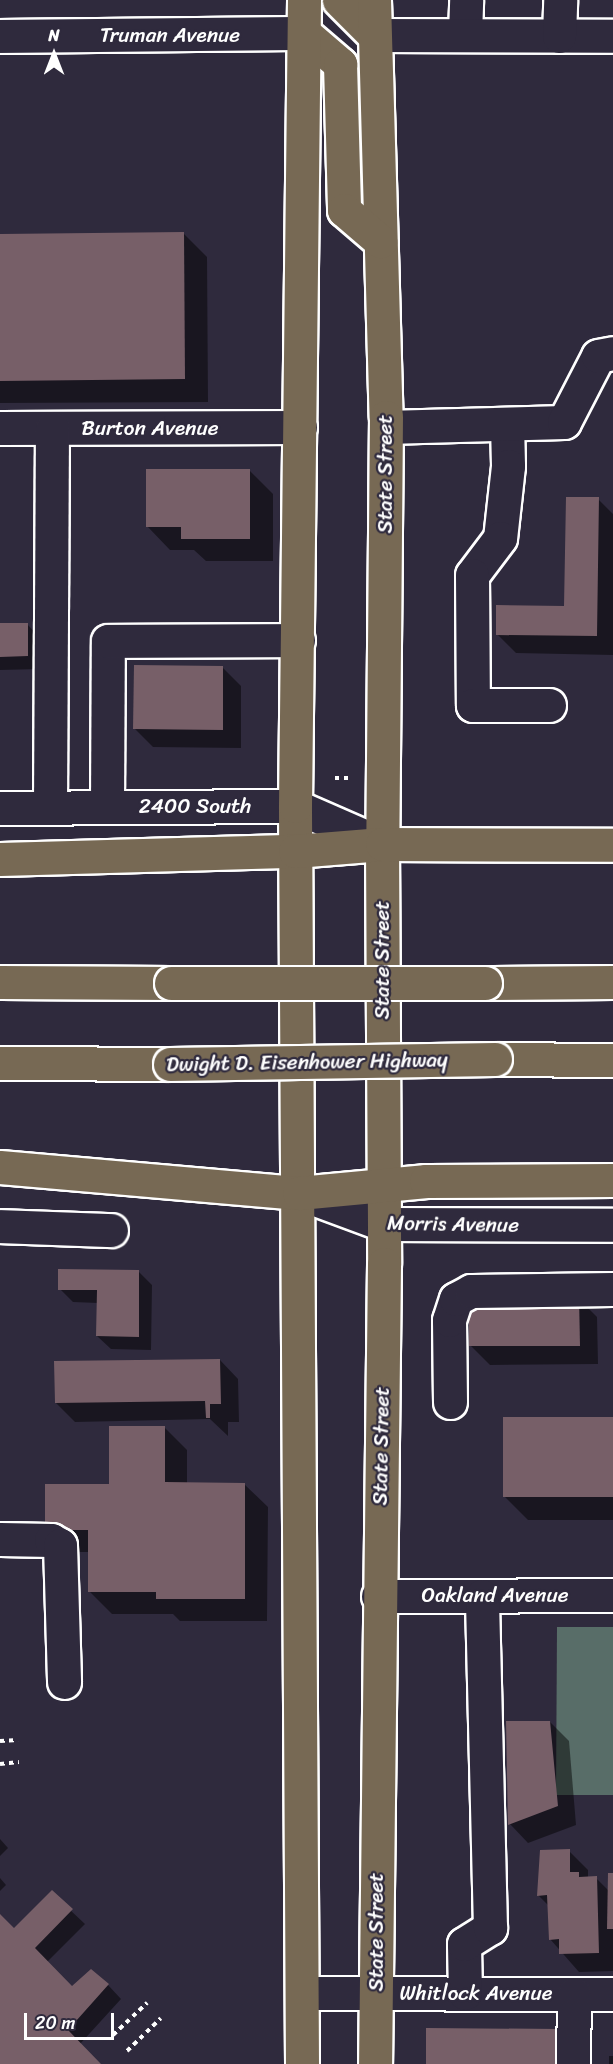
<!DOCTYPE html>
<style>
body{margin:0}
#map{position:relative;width:613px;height:2064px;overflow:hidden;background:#2f2a3d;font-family:Sriracha,sans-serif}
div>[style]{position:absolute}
.green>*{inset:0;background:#586d68}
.shadow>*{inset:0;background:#0007}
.building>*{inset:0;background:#775f68}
.path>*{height:4px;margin-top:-2px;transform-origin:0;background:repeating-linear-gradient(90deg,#fff 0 4.5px,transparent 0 9px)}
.roads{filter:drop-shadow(2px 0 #fff) drop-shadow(-2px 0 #fff) drop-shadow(0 2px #fff) drop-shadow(0 -2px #fff)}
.minor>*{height:33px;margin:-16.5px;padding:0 16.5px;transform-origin:16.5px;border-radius:16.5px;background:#2f2a3d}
.major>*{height:33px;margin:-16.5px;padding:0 16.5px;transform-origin:16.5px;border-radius:16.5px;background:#776954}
.highway>*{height:33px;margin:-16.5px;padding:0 16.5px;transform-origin:16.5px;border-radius:16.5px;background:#776954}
.bridges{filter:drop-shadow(2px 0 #fff) drop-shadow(-2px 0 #fff) drop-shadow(0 2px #fff) drop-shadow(0 -2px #fff)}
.highway-bridge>*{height:33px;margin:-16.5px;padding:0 16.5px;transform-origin:16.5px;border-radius:16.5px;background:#776954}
span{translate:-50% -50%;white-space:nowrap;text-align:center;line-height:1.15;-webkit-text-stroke:4.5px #2f2a3d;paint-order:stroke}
.street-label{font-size:21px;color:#fff}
.north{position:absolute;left:24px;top:24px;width:60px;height:60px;-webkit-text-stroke:4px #2f2a3d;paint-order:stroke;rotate:0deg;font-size:16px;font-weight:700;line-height:24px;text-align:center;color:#fff}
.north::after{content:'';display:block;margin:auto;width:21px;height:27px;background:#fff;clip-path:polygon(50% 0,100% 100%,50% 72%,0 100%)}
.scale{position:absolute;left:24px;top:2013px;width:90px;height:27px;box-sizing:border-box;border:3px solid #fff;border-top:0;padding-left:8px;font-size:18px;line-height:21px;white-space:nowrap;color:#fff;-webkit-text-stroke:4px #2f2a3d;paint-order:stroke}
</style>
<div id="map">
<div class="green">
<div style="clip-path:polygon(557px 1627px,613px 1627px,613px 1795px,556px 1795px)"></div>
</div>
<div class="shadow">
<div style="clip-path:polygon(184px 234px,207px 257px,208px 402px,0 403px,0 235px)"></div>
<div style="clip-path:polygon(250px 471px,273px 494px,273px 561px,206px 561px,194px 550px,170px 550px,147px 526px)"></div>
<div style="clip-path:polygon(598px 499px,613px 514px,613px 655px,516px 653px,497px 634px,566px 607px)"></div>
<div style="clip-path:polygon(27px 624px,40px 638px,41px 669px,0 670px,0 625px)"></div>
<div style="clip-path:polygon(223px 668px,241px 686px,241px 748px,153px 747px,134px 728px)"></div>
<div style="clip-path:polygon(139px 1272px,152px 1285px,151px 1350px,111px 1349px,97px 1336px,98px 1303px,73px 1302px,60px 1289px)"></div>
<div style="clip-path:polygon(578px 1298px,597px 1317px,598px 1364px,490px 1365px,471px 1346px)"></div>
<div style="clip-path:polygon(220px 1360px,238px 1379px,239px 1422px,228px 1422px,228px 1436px,210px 1419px,75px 1422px,56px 1403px)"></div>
<div style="clip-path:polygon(613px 1418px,613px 1520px,528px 1520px,505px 1497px)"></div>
<div style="clip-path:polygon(164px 1427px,187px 1450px,187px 1484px,244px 1484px,268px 1507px,267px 1621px,180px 1621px,173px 1614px,112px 1614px,89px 1591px,89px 1552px,70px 1552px,47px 1529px,110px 1485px)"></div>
<div style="clip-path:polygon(550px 1722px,569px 1741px,576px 1825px,528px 1843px,510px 1824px)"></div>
<div style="clip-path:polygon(0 1839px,8px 1848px,0 1856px)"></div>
<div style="clip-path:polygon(569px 1851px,588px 1870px,588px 1878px,596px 1878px,609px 1891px,613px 1875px,613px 1971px,579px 1972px,550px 1939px,549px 1906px,538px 1895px)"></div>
<div style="clip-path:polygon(0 1878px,6px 1885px,0 1891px)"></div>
<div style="clip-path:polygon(52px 1893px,85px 1924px,47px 1962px,72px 1988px,108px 1985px,121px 1999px,80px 2044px,100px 2064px,0 2064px,0 1916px,14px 1930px)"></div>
<div style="clip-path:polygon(609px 2056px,613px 2056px,613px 2064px,609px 2064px)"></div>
</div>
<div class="building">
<div style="clip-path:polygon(184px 232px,185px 379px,0 381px,0 234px)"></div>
<div style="clip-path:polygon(146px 469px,250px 469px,250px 539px,181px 539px,181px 527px,146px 527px)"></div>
<div style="clip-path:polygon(566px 497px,599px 497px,597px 636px,496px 635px,496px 605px,564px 606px)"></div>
<div style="clip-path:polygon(0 623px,28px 623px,28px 656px,0 657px)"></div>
<div style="clip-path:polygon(134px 665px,223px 666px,223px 730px,133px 729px)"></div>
<div style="clip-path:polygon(58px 1269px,139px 1270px,139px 1337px,96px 1336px,97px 1290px,58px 1290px)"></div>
<div style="clip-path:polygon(579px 1296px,580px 1346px,469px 1346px,469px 1299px)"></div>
<div style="clip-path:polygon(220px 1359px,221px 1404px,210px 1404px,210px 1418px,206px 1418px,205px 1401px,55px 1403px,54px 1361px)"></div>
<div style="clip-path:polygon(503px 1417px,613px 1417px,613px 1497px,503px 1497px)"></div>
<div style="clip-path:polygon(109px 1426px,165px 1426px,165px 1482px,245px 1483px,245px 1599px,156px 1599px,156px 1592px,88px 1592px,88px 1530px,45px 1530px,45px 1484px,109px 1484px)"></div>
<div style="clip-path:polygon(506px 1721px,550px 1721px,558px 1806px,508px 1825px)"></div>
<div style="clip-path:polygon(570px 1849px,570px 1872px,579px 1872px,579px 1877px,597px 1876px,599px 1953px,559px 1954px,559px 1939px,549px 1940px,547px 1895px,537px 1896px,540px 1850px)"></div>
<div style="clip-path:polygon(608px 1873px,613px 1873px,613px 1929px,607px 1929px)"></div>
<div style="clip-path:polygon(52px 1890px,73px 1909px,35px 1948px,72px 1986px,91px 1969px,109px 1984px,68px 2030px,101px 2064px,0 2064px,0 1914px,14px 1928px)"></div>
<div style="clip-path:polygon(426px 2028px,559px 2029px,559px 2064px,426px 2064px)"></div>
</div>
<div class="path">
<div style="left:335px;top:778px;width:17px"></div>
<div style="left:0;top:1741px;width:18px;rotate:-3deg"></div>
<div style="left:0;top:1764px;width:19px;rotate:-6deg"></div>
<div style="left:113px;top:2035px;width:47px;rotate:-43.3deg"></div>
<div style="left:127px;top:2051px;width:47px;rotate:-44.1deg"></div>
</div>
<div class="roads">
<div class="minor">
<div style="left:465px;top:34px;width:34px;rotate:-88deg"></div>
<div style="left:374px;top:35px;width:239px;rotate:0.2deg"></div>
<div style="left:0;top:36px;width:304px;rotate:-0.6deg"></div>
<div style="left:559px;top:36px;width:36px;rotate:-88deg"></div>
<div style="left:507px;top:424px;width:42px;rotate:88.6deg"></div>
<div style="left:508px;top:466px;width:72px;rotate:96.3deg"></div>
<div style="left:500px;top:538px;width:46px;rotate:127.1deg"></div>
<div style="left:472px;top:575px;width:130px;rotate:89.6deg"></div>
<div style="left:473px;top:705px;width:76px"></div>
<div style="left:386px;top:427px;width:178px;rotate:-1.6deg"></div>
<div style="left:564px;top:422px;width:74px;rotate:-62.7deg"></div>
<div style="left:598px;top:356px;width:15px;rotate:-11deg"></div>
<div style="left:0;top:428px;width:300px;rotate:-0.2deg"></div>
<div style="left:107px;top:806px;width:165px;rotate:-89.7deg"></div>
<div style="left:108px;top:641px;width:190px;rotate:-0.3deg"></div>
<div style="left:50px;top:807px;width:379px;rotate:-89.7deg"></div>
<div style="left:0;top:808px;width:295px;rotate:-0.4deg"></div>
<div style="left:295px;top:806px;width:95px;rotate:23.6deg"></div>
<div style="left:299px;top:1193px;width:90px;rotate:20.3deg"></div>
<div style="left:383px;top:1224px;width:230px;rotate:0.2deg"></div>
<div style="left:0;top:1226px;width:111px;rotate:2.1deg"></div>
<div style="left:450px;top:1402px;width:82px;rotate:-90.7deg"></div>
<div style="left:449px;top:1320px;width:22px;rotate:-72deg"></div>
<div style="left:456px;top:1299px;width:17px;rotate:-28deg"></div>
<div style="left:471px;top:1291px;width:142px;rotate:-0.8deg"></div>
<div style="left:0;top:1539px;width:51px;rotate:1.1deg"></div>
<div style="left:51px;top:1540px;width:10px;rotate:29deg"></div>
<div style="left:60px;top:1545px;width:137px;rotate:88.3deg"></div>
<div style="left:378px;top:1596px;width:235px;rotate:-0.2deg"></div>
<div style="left:302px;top:1993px;width:311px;rotate:0.2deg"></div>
<div style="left:465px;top:1993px;width:49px;rotate:-91.2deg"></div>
<div style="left:464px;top:1944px;width:31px;rotate:-32deg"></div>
<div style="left:490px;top:1928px;width:332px;rotate:-91.4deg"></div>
<div style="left:573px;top:2064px;width:70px;rotate:-89.2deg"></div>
</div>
<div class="major">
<div style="left:339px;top:0;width:49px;rotate:45deg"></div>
<div style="left:374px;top:0;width:417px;rotate:88.4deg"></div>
<div style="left:386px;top:417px;width:427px;rotate:90.5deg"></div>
<div style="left:382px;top:844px;width:420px;rotate:89.7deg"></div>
<div style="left:384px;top:1264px;width:800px;rotate:90.64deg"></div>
<div style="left:304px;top:33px;width:48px;rotate:40.7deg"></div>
<div style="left:340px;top:64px;width:146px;rotate:88.4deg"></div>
<div style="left:344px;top:210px;width:48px;rotate:40.7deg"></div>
<div style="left:302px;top:2064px;width:1258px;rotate:-90.32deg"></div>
<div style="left:295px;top:806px;width:806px;rotate:-89.36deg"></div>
</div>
<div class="highway">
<div style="left:0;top:859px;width:295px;rotate:-1.6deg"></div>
<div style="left:295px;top:851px;width:87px;rotate:-4.6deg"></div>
<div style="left:382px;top:844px;width:231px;rotate:0.2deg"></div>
<div style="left:0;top:982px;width:171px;rotate:0.3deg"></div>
<div style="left:485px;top:983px;width:128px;rotate:-0.4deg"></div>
<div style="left:495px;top:1059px;width:118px;rotate:0.5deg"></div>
<div style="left:0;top:1063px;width:170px;rotate:0.3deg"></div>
<div style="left:0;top:1167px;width:300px;rotate:5deg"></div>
<div style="left:299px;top:1193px;width:128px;rotate:-5.4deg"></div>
<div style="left:426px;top:1181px;width:187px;rotate:-0.3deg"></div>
</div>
</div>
<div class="bridges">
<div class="highway-bridge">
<div style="left:171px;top:983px;width:314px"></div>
<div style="left:170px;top:1064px;width:325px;rotate:-0.9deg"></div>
</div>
</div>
<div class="street-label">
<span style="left:170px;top:35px">Truman Avenue</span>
<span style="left:150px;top:428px">Burton Avenue</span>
<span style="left:385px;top:474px;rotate:-90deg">State Street</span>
<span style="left:195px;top:806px">2400 South</span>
<span style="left:382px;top:960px;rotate:-90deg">State Street</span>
<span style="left:307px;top:1062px;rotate:-1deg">Dwight D. Eisenhower Highway</span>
<span style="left:453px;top:1224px;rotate:1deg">Morris Avenue</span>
<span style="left:381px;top:1446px;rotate:-89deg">State Street</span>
<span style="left:495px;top:1595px">Oakland Avenue</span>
<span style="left:376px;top:1932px;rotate:-90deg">State Street</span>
<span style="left:476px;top:1993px">Whitlock Avenue</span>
</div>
<div class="north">N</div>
<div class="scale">20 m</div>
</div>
